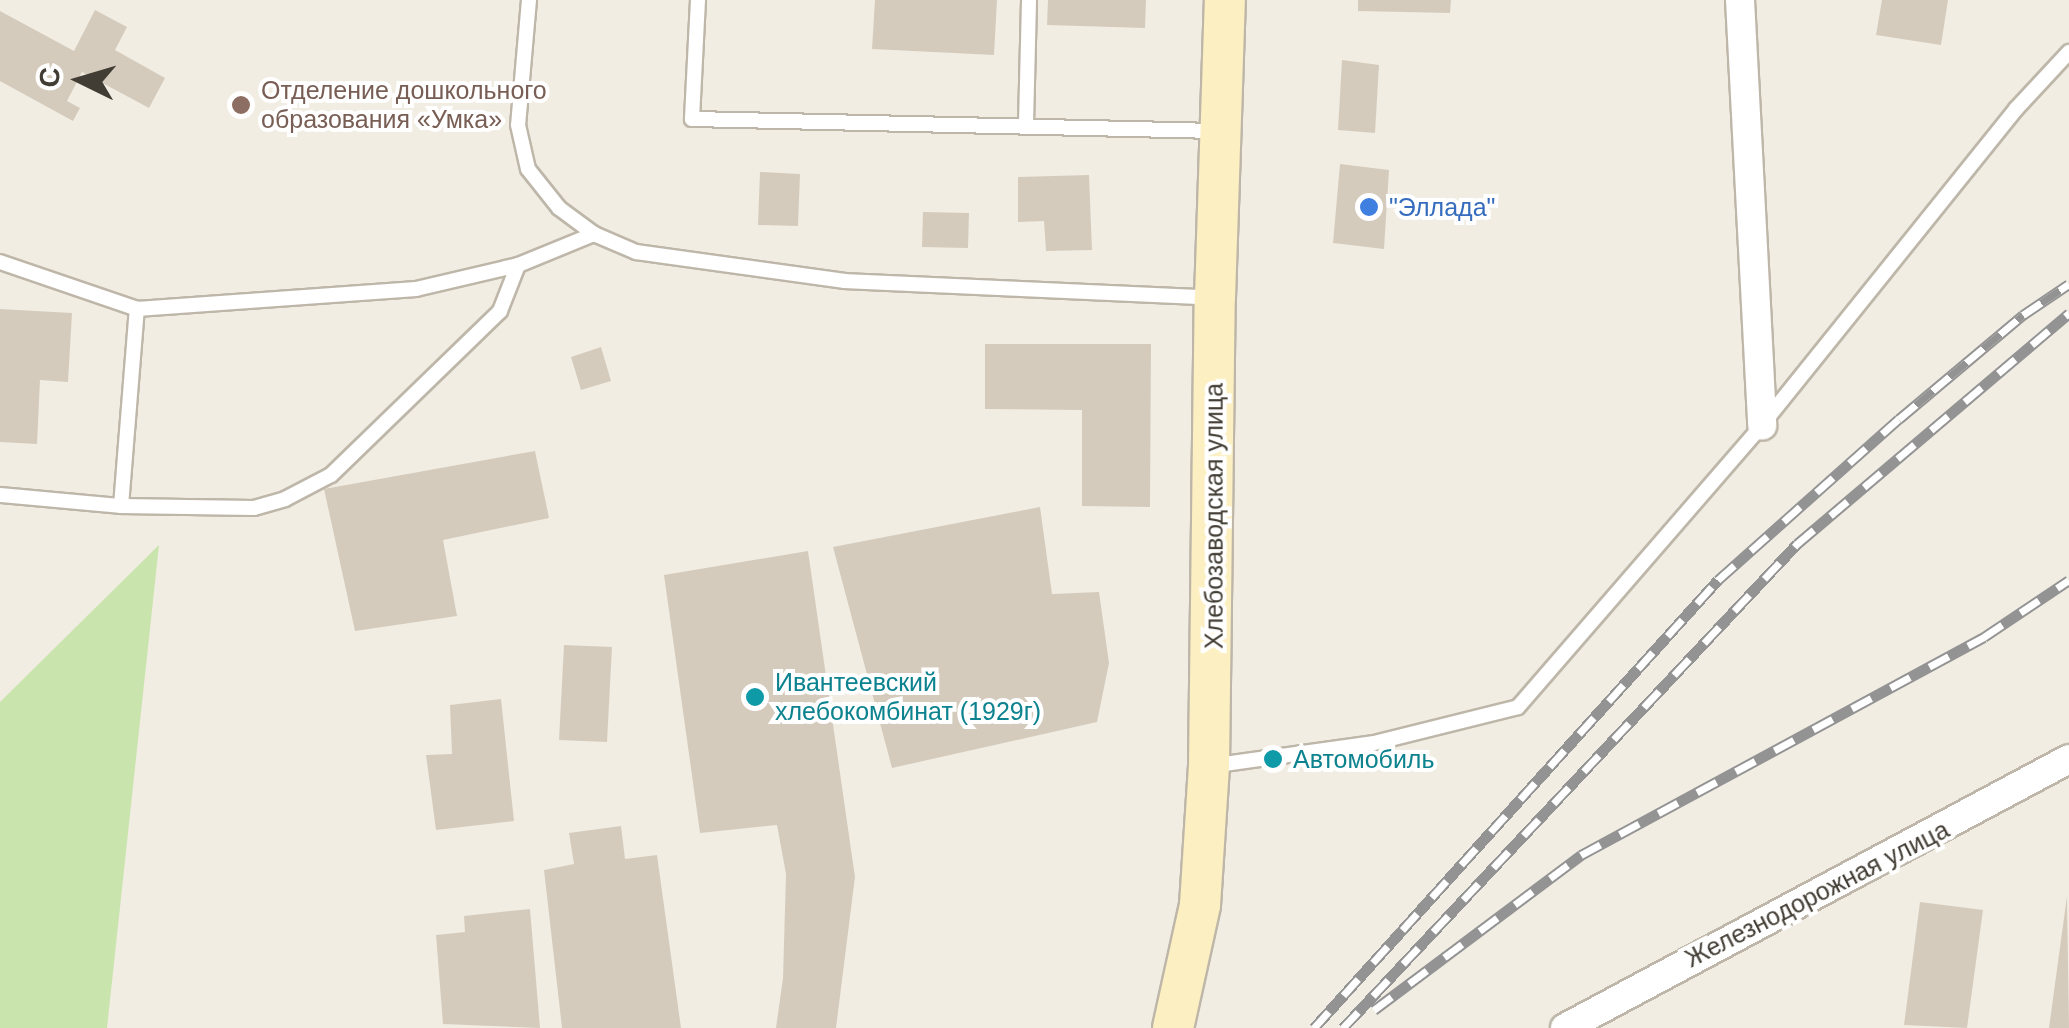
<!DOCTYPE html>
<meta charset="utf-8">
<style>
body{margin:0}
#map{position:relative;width:2069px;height:1028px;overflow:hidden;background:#f1ede3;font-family:Arial,sans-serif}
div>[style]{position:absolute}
.green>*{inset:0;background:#cae4ad}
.building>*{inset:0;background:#d5cbbc}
.roads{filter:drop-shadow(2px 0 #beb7a9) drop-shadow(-2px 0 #beb7a9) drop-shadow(0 2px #beb7a9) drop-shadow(0 -2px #beb7a9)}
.service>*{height:14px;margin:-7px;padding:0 7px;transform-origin:7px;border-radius:7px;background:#fff}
.minor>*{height:28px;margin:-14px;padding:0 14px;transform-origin:14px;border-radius:14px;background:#fff}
.secondary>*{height:40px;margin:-20px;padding:0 20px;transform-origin:20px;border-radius:20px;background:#fcefc2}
.rail>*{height:11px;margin-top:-5.5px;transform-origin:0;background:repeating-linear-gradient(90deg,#fff 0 22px,#939393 0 44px);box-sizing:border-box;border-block:2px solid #939393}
.dots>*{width:28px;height:28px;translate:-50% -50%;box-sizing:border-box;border:5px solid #fff;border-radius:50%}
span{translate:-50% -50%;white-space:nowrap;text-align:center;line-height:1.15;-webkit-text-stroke:8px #fff;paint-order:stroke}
.education-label{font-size:25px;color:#785e54}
.left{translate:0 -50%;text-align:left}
.shop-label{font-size:25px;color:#366cbe}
.street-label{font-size:25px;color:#423d34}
.culture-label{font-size:25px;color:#0d838f}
.north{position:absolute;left:30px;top:30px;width:100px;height:100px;-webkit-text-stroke:8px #fff;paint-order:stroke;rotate:275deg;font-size:28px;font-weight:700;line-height:40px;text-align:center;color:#423d34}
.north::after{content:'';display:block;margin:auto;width:35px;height:45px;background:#423d34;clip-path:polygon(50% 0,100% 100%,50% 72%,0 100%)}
</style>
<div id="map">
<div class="green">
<div style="clip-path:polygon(159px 545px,107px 1028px,0 1028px,0 702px)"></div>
</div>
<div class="building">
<div style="clip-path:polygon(875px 0,997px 0,994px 55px,872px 49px)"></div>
<div style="clip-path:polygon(1048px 0,1146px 0,1145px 28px,1047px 25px)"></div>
<div style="clip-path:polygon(1358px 0,1451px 0,1450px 13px,1358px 11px)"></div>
<div style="clip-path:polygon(1882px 0,1948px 0,1941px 45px,1876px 35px)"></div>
<div style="clip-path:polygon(95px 10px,127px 27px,115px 50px,165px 78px,149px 108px,82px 72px,67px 101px,80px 108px,73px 121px,0 81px,0 11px,74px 51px)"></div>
<div style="clip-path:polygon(1342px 60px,1379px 65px,1375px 133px,1338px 130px)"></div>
<div style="clip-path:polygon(1340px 164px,1389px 170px,1384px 249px,1333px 243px)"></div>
<div style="clip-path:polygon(760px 172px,800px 174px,798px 226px,758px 225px)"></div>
<div style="clip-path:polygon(1089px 175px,1092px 250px,1046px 251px,1044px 221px,1018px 222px,1018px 177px)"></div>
<div style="clip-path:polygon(923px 212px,969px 213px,968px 248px,922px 247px)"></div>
<div style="clip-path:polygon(0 309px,72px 313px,68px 382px,40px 380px,37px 444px,0 442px)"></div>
<div style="clip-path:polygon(985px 344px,1151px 344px,1150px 507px,1082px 506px,1082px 410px,985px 409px)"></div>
<div style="clip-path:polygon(601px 347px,611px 381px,581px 390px,571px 357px)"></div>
<div style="clip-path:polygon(535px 451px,549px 518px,443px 540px,457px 616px,355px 631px,324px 489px)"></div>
<div style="clip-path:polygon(1040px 507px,1052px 594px,1099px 592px,1109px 663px,1097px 722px,892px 768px,833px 547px)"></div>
<div style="clip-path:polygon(808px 551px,855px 877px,836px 1028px,776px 1028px,783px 978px,786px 874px,777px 825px,700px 833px,664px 575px)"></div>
<div style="clip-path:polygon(564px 645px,612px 647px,607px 742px,559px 740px)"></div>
<div style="clip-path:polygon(501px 699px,514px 821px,436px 830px,426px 755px,452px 754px,450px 705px)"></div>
<div style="clip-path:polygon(621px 826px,625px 859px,657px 855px,681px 1028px,562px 1028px,544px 870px,574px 864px,569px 833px)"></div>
<div style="clip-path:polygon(2067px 896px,2069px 1028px,2049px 1028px)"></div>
<div style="clip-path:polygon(1920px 902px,1983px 910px,1967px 1028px,1904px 1025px)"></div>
<div style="clip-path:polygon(530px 909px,540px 1028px,443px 1024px,436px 935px,465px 932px,464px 916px)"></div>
</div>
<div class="roads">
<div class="service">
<div style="left:529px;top:0;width:125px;rotate:95deg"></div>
<div style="left:518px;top:125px;width:45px;rotate:77.2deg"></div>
<div style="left:528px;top:169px;width:50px;rotate:51.5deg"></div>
<div style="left:559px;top:208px;width:44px;rotate:36.6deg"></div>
<div style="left:594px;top:234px;width:46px;rotate:23.2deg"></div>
<div style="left:636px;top:252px;width:211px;rotate:7.9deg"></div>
<div style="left:845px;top:281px;width:369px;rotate:2.6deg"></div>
<div style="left:698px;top:0;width:119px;rotate:92.9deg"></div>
<div style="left:692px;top:119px;width:524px;rotate:1.31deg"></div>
<div style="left:1026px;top:124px;width:124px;rotate:-88.6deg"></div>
<div style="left:0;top:262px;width:145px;rotate:18.9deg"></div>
<div style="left:137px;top:309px;width:280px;rotate:-4.1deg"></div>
<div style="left:416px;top:289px;width:105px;rotate:-13.2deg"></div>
<div style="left:518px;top:265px;width:82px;rotate:-22.2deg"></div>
<div style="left:0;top:495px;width:121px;rotate:5.2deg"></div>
<div style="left:121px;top:506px;width:198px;rotate:-85.4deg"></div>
<div style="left:121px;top:506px;width:133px;rotate:0.9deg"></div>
<div style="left:254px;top:508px;width:32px;rotate:-16deg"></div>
<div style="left:285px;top:499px;width:52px;rotate:-27.6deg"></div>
<div style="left:331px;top:475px;width:235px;rotate:-44.1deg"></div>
<div style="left:500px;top:311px;width:49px;rotate:-68.6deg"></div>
<div style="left:1210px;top:766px;width:166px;rotate:-8deg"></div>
<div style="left:1374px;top:743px;width:148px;rotate:-14deg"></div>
<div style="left:1518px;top:707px;width:373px;rotate:-49.1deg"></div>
<div style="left:1762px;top:425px;width:405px;rotate:-51.2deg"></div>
<div style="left:2016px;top:109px;width:78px;rotate:-47.1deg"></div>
</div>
<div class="minor">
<div style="left:1740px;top:0;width:426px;rotate:87deg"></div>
<div style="left:1565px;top:1028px;width:571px;rotate:-28.09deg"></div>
</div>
<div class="secondary">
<div style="left:1173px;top:1028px;width:126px;rotate:-77.6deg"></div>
<div style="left:1200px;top:905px;width:139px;rotate:-86.3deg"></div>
<div style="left:1209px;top:766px;width:468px;rotate:-89.3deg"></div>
<div style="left:1215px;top:298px;width:298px;rotate:-88.1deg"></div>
</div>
</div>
<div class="rail">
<div style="left:1374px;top:1010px;width:259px;rotate:-36.8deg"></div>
<div style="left:1581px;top:855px;width:458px;rotate:-28.4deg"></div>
<div style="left:1984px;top:637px;width:102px;rotate:-33.8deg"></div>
<div style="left:1314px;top:1028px;width:603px;rotate:-47.96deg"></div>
<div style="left:1718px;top:580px;width:242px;rotate:-41.7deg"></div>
<div style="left:1899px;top:419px;width:162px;rotate:-40deg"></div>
<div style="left:2023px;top:315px;width:55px;rotate:-34deg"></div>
<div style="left:1343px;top:1028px;width:664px;rotate:-46.83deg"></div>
<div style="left:1797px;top:544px;width:357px;rotate:-40.3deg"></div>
</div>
<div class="dots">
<div style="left:241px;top:105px;background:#8d6e63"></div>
<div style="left:1369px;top:207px;background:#3f7fe0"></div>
<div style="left:755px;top:697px;background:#0f9aa8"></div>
<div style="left:1273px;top:759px;background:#0f9aa8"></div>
</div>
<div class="education-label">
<span class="left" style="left:261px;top:105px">Отделение дошкольного<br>образования «Умка»</span>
</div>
<div class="shop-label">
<span class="left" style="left:1389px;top:207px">"Эллада"</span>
</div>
<div class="street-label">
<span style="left:1214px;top:516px;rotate:-90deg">Хлебозаводская улица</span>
<span style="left:1817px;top:894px;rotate:-27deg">Железнодорожная улица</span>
</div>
<div class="culture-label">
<span class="left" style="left:775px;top:697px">Ивантеевский<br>хлебокомбинат (1929г)</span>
<span class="left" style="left:1293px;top:759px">Автомобиль</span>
</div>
<div class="north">С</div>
</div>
